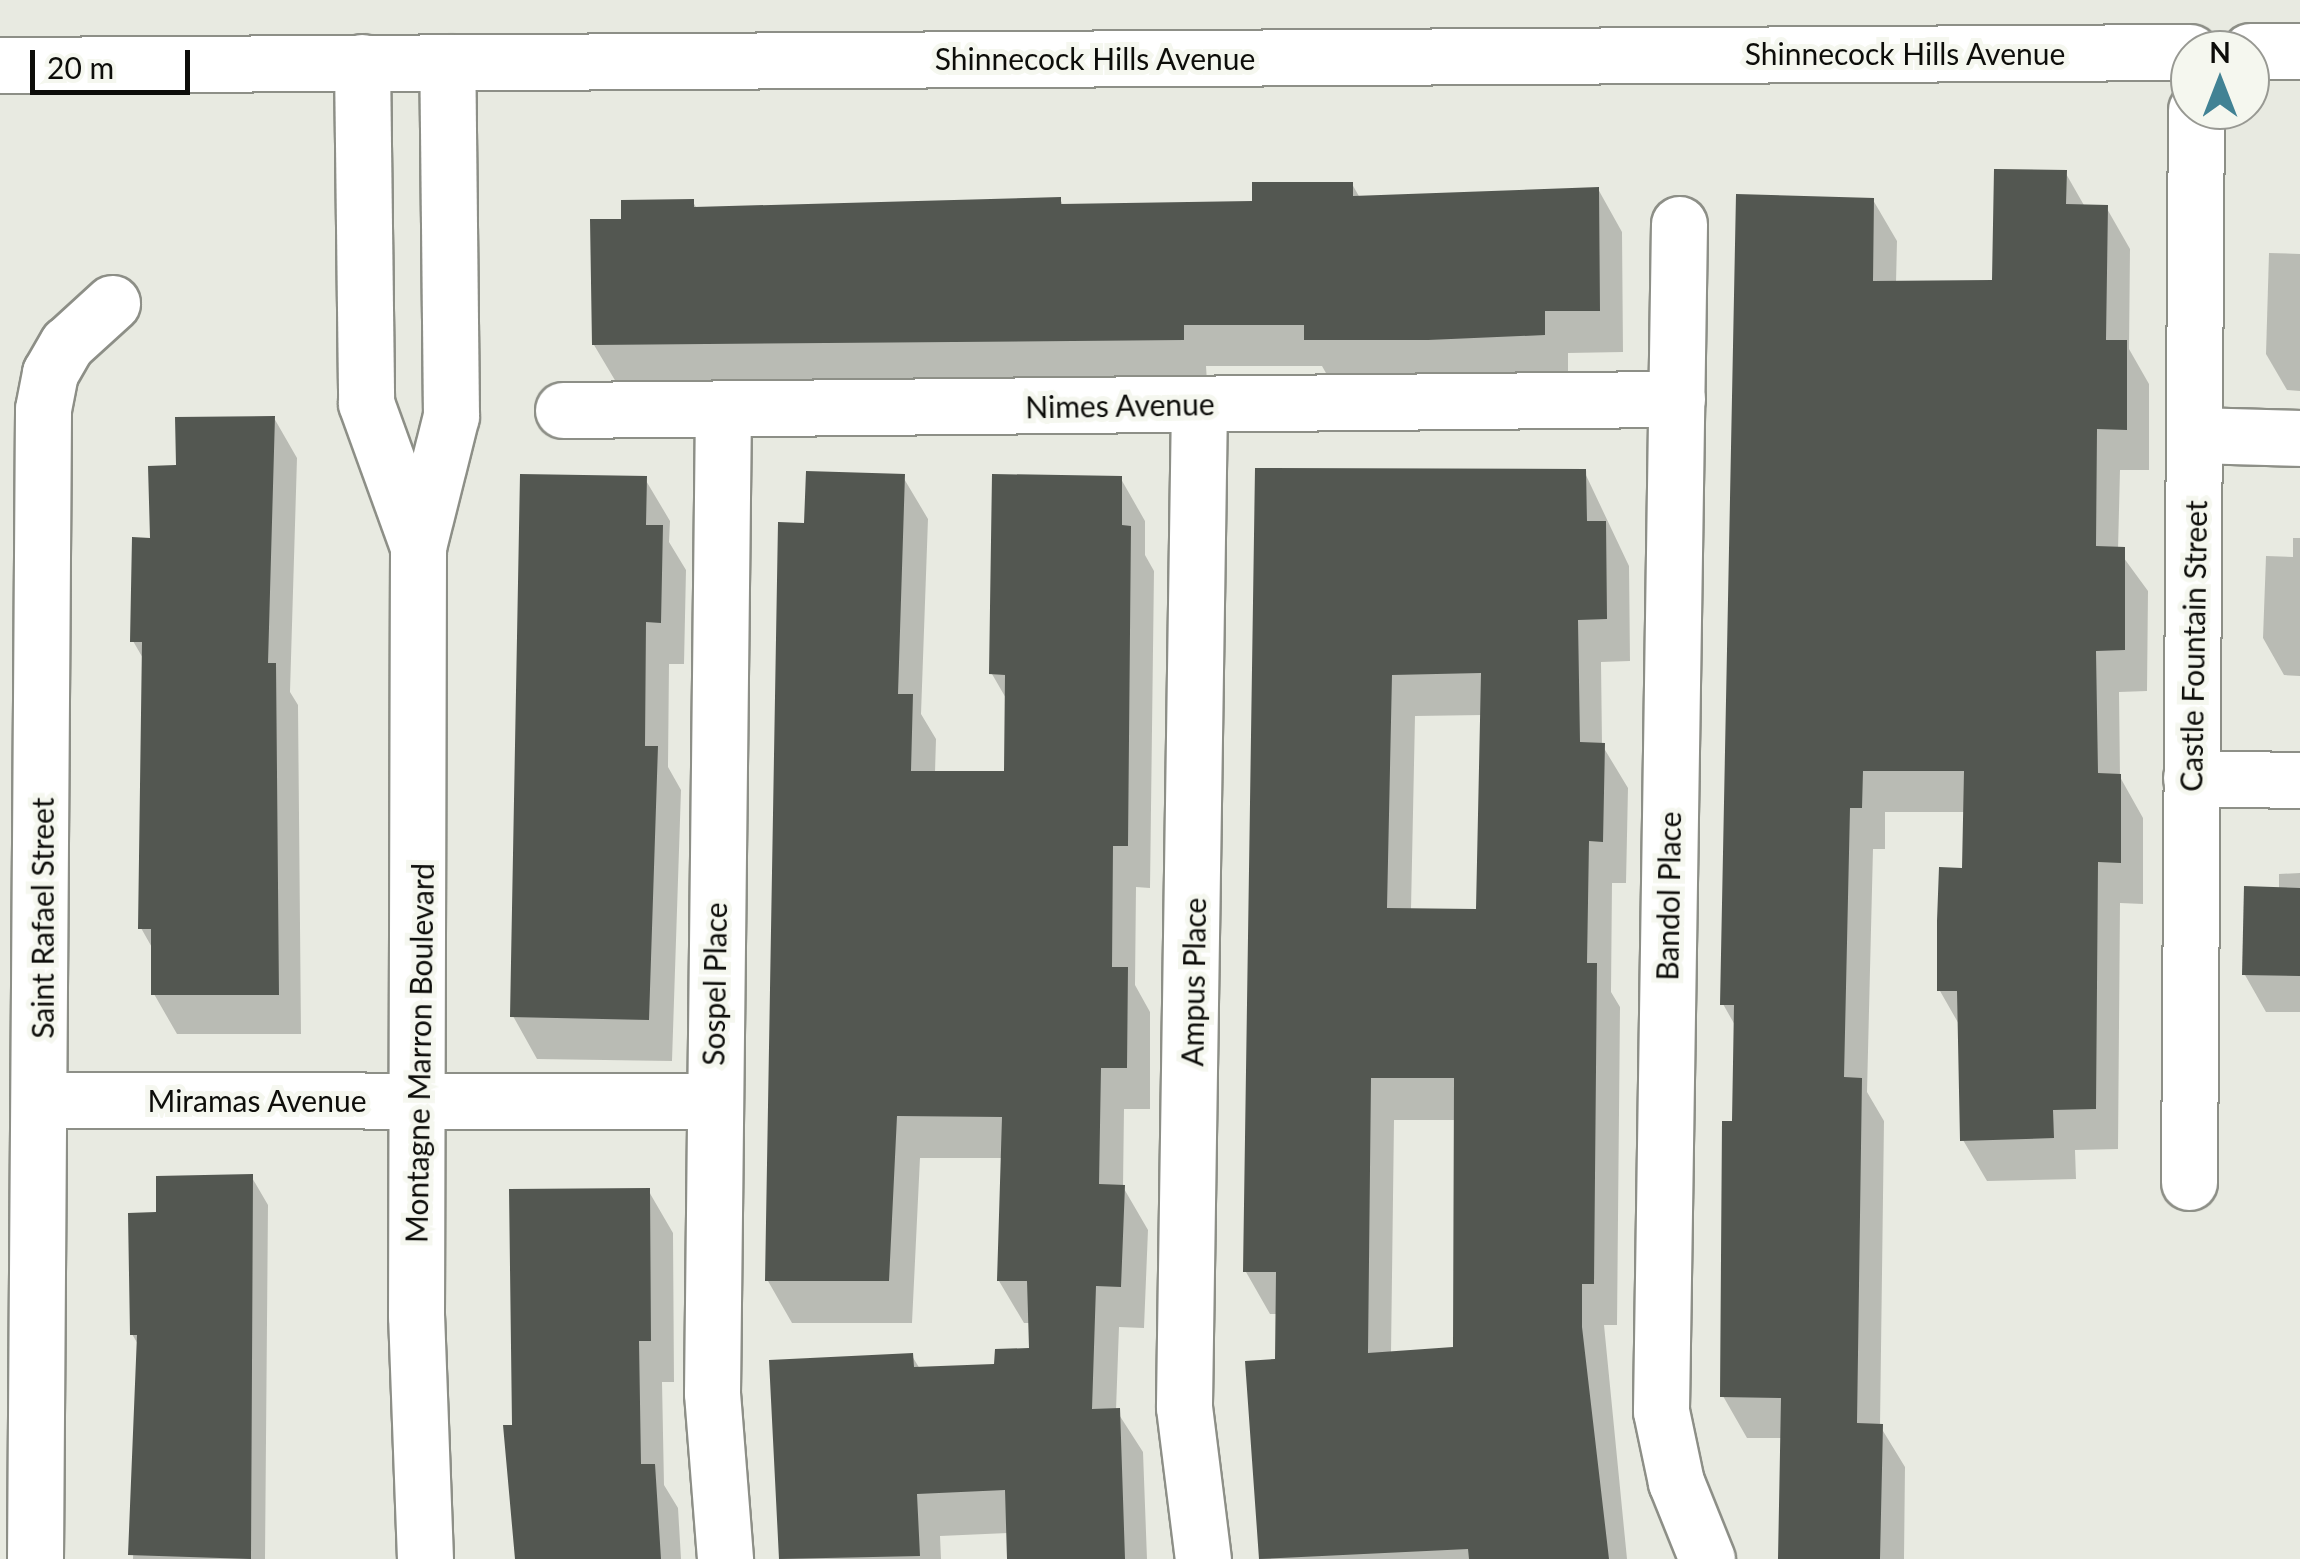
<!DOCTYPE html>
<style>
body{margin:0}
#map{position:relative;width:2300px;height:1559px;overflow:hidden;background:#e8eae1;font-family:Lato,sans-serif}
div>[style]{position:absolute}
.shadow>*{inset:0;background:#0003}
.building>*{inset:0;background:#535751}
.roads{filter:drop-shadow(2px 0 #8d8f87) drop-shadow(-2px 0 #8d8f87) drop-shadow(0 2px #8d8f87) drop-shadow(0 -2px #8d8f87)}
.minor>*{height:55px;margin:-27.5px;padding:0 27.5px;transform-origin:27.5px;border-radius:27.5px;background:#fff}
span{translate:-50% -50%;white-space:nowrap;text-align:center;line-height:1.15;-webkit-text-stroke:10px #f5f7ef;paint-order:stroke}
.street-label{font-size:30px;color:#0d0d0a}
.north{position:absolute;left:2170px;top:30px;width:100px;height:100px;box-sizing:border-box;background:#f5f7ef;border:2px solid #989993;border-radius:50%;rotate:0deg;font-size:28px;font-weight:700;line-height:40px;text-align:center;color:#0d0d0a}
.north::after{content:'';display:block;margin:auto;width:35px;height:45px;background:#418294;clip-path:polygon(50% 0,100% 100%,50% 72%,0 100%)}
.scale{position:absolute;left:30px;top:50px;width:160px;height:45px;box-sizing:border-box;border:5px solid #0d0d0a;border-top:0;padding-left:12px;font-size:30px;line-height:35px;white-space:nowrap;color:#0d0d0a;-webkit-text-stroke:8px #f5f7ef;paint-order:stroke}
</style>
<div id="map">
<div class="shadow">
<div style="clip-path:polygon(2065px 172px,2085px 207px,2106px 207px,2130px 249px,2129px 349px,2149px 384px,2149px 470px,2120px 470px,2118px 550px,2148px 591px,2147px 691px,2119px 692px,2120px 777px,2143px 818px,2143px 904px,2120px 903px,2118px 1149px,2075px 1150px,2076px 1179px,1987px 1181px,1963px 1140px,1960px 1026px,1940px 991px,1964px 870px,1965px 812px,1885px 812px,1885px 849px,1873px 849px,1867px 1092px,1884px 1121px,1880px 1426px,1905px 1467px,1904px 1559px,1780px 1559px,1783px 1438px,1747px 1438px,1723px 1396px,1736px 1027px,1723px 1004px,1873px 200px,1897px 241px,1896px 283px,1994px 283px)"></div>
<div style="clip-path:polygon(1352px 184px,1360px 198px,1598px 189px,1622px 232px,1623px 352px,1568px 353px,1568px 376px,1331px 382px,1322px 366px,1206px 366px,1207px 382px,619px 387px,594px 345px,623px 221px,693px 202px,697px 209px,1060px 199px,1064px 207px,1255px 203px)"></div>
<div style="clip-path:polygon(2269px 253px,2300px 254px,2300px 391px,2287px 390px,2266px 354px)"></div>
<div style="clip-path:polygon(274px 418px,297px 458px,290px 692px,298px 705px,301px 1034px,177px 1034px,154px 994px,154px 951px,141px 928px,144px 660px,133px 641px,152px 540px,179px 468px)"></div>
<div style="clip-path:polygon(evenodd,1257px 471px,1584px 471px,1629px 566px,1630px 661px,1601px 662px,1602px 745px,1628px 788px,1626px 883px,1612px 883px,1611px 992px,1620px 1007px,1617px 1325px,1604px 1325px,1627px 1559px,1261px 1559px,1248px 1364px,1277px 1362px,1278px 1314px,1270px 1314px,1246px 1272px,1257px 471px,1483px 715px,1478px 911px,1411px 910px,1415px 716px,1483px 715px,1257px 471px,1394px 1120px,1456px 1120px,1455px 1349px,1391px 1354px,1394px 1120px)"></div>
<div style="clip-path:polygon(903px 477px,928px 519px,921px 714px,936px 739px,935px 773px,1006px 773px,1007px 700px,992px 674px,1121px 479px,1145px 521px,1145px 555px,1154px 571px,1150px 888px,1136px 887px,1135px 985px,1150px 1012px,1150px 1109px,1124px 1109px,1123px 1187px,1148px 1230px,1144px 1328px,1119px 1327px,1116px 1410px,1143px 1452px,1147px 1559px,1009px 1559px,1008px 1533px,940px 1536px,941px 1559px,781px 1559px,772px 1363px,912px 1356px,920px 1369px,997px 1366px,1032px 1350px,1031px 1323px,1024px 1323px,999px 1281px,1003px 1158px,920px 1158px,912px 1323px,792px 1323px,768px 1281px,807px 526px)"></div>
<div style="clip-path:polygon(645px 479px,670px 521px,669px 542px,686px 570px,684px 664px,669px 664px,668px 767px,681px 790px,672px 1061px,537px 1059px,513px 1016px)"></div>
<div style="clip-path:polygon(2293px 538px,2300px 538px,2300px 676px,2284px 675px,2263px 638px,2266px 556px,2293px 557px)"></div>
<div style="clip-path:polygon(2300px 873px,2300px 1012px,2266px 1012px,2245px 975px,2279px 890px,2279px 874px)"></div>
<div style="clip-path:polygon(251px 1176px,268px 1205px,265px 1559px,133px 1559px,139px 1346px,132px 1334px,159px 1214px)"></div>
<div style="clip-path:polygon(648px 1190px,673px 1233px,674px 1382px,662px 1382px,664px 1485px,678px 1508px,681px 1559px,517px 1559px,514px 1427px)"></div>
</div>
<div class="building">
<div style="clip-path:polygon(1994px 169px,2067px 170px,2066px 204px,2108px 205px,2106px 340px,2127px 340px,2127px 430px,2097px 429px,2096px 546px,2125px 547px,2125px 650px,2096px 651px,2098px 773px,2121px 774px,2121px 863px,2098px 862px,2096px 1109px,2053px 1110px,2054px 1138px,1960px 1141px,1957px 991px,1937px 991px,1937px 921px,1939px 867px,1962px 868px,1964px 771px,1863px 771px,1862px 808px,1850px 808px,1844px 1077px,1862px 1078px,1857px 1423px,1883px 1424px,1880px 1559px,1778px 1559px,1781px 1398px,1720px 1397px,1722px 1121px,1732px 1121px,1734px 1005px,1720px 1005px,1736px 194px,1874px 198px,1873px 281px,1992px 280px)"></div>
<div style="clip-path:polygon(1252px 182px,1353px 182px,1353px 196px,1599px 187px,1600px 311px,1545px 311px,1545px 335px,1428px 340px,1304px 340px,1304px 325px,1184px 325px,1184px 340px,592px 345px,590px 219px,621px 219px,621px 200px,694px 199px,694px 207px,1061px 197px,1061px 204px,1252px 201px)"></div>
<div style="clip-path:polygon(275px 416px,268px 663px,276px 663px,279px 995px,151px 995px,151px 929px,138px 929px,142px 642px,130px 642px,132px 537px,150px 538px,148px 466px,176px 465px,175px 417px)"></div>
<div style="clip-path:polygon(evenodd,1255px 468px,1586px 469px,1587px 521px,1606px 521px,1607px 619px,1578px 620px,1580px 742px,1605px 743px,1603px 842px,1589px 841px,1587px 963px,1597px 963px,1594px 1284px,1582px 1284px,1582px 1327px,1609px 1559px,1469px 1559px,1468px 1549px,1259px 1559px,1245px 1361px,1275px 1359px,1276px 1272px,1243px 1272px,1255px 468px,1481px 673px,1476px 909px,1387px 908px,1392px 675px,1481px 673px,1255px 468px,1371px 1078px,1454px 1078px,1453px 1347px,1368px 1353px,1371px 1078px)"></div>
<div style="clip-path:polygon(806px 471px,905px 474px,898px 694px,913px 694px,911px 771px,1004px 771px,1005px 675px,989px 674px,992px 474px,1122px 476px,1122px 525px,1131px 526px,1128px 846px,1113px 846px,1112px 967px,1128px 967px,1127px 1068px,1101px 1068px,1099px 1184px,1125px 1185px,1121px 1287px,1096px 1286px,1092px 1409px,1120px 1408px,1125px 1559px,1007px 1559px,1005px 1490px,917px 1494px,920px 1556px,779px 1559px,769px 1360px,913px 1353px,914px 1367px,994px 1364px,995px 1349px,1029px 1348px,1027px 1281px,997px 1281px,1002px 1117px,897px 1116px,889px 1281px,765px 1281px,778px 522px,804px 523px)"></div>
<div style="clip-path:polygon(520px 474px,647px 476px,646px 525px,663px 525px,661px 623px,646px 622px,645px 746px,658px 746px,649px 1020px,510px 1017px)"></div>
<div style="clip-path:polygon(2244px 886px,2300px 888px,2300px 976px,2242px 975px)"></div>
<div style="clip-path:polygon(253px 1174px,251px 1559px,128px 1555px,137px 1335px,130px 1335px,128px 1213px,156px 1212px,156px 1176px)"></div>
<div style="clip-path:polygon(650px 1188px,651px 1341px,639px 1341px,641px 1464px,655px 1464px,661px 1559px,515px 1559px,503px 1425px,512px 1425px,509px 1189px)"></div>
</div>
<div class="roads">
<div class="minor">
<div style="left:2250px;top:51px;width:50px"></div>
<div style="left:362px;top:62px;width:341px;rotate:89.3deg"></div>
<div style="left:366px;top:403px;width:153px;rotate:70.1deg"></div>
<div style="left:0;top:65px;width:2190px;rotate:-0.34deg"></div>
<div style="left:1679px;top:224px;width:1187px;rotate:90.87deg"></div>
<div style="left:1661px;top:1411px;width:73px;rotate:78.1deg"></div>
<div style="left:1676px;top:1482px;width:83px;rotate:68.1deg"></div>
<div style="left:1199px;top:404px;width:1003px;rotate:90.86deg"></div>
<div style="left:1184px;top:1407px;width:153px;rotate:82.9deg"></div>
<div style="left:723px;top:408px;width:985px;rotate:90.64deg"></div>
<div style="left:712px;top:1393px;width:167px;rotate:85.5deg"></div>
<div style="left:563px;top:410px;width:1114px;rotate:-0.57deg"></div>
<div style="left:2195px;top:435px;width:105px;rotate:1.6deg"></div>
<div style="left:2191px;top:778px;width:109px;rotate:1.1deg"></div>
<div style="left:41px;top:1100px;width:671px;rotate:0.09deg"></div>
<div style="left:2189px;top:1182px;width:1072px;rotate:-89.63deg"></div>
<div style="left:35px;top:1559px;width:1150px;rotate:-89.6deg"></div>
<div style="left:43px;top:409px;width:37px;rotate:-79deg"></div>
<div style="left:50px;top:373px;width:34px;rotate:-60deg"></div>
<div style="left:67px;top:344px;width:61px;rotate:-42.3deg"></div>
<div style="left:425px;top:1559px;width:243px;rotate:-92.1deg"></div>
<div style="left:416px;top:1316px;width:769px;rotate:-89.85deg"></div>
<div style="left:418px;top:547px;width:135px;rotate:-75.9deg"></div>
<div style="left:451px;top:416px;width:354px;rotate:-90.6deg"></div>
</div>
</div>
<div class="street-label">
<span style="left:1905px;top:53px">Shinnecock Hills Avenue</span>
<span style="left:1095px;top:58px">Shinnecock Hills Avenue</span>
<span style="left:1120px;top:405px;rotate:-1deg">Nimes Avenue</span>
<span style="left:2193px;top:646px;rotate:-89deg">Castle Fountain Street</span>
<span style="left:1668px;top:896px;rotate:-89deg">Bandol Place</span>
<span style="left:42px;top:918px;rotate:-90deg">Saint Rafael Street</span>
<span style="left:1193px;top:982px;rotate:-89deg">Ampus Place</span>
<span style="left:714px;top:984px;rotate:-89deg">Sospel Place</span>
<span style="left:419px;top:1053px;rotate:-89deg">Montagne Marron Boulevard</span>
<span style="left:257px;top:1100px">Miramas Avenue</span>
</div>
<div class="north">N</div>
<div class="scale">20 m</div>
</div>
